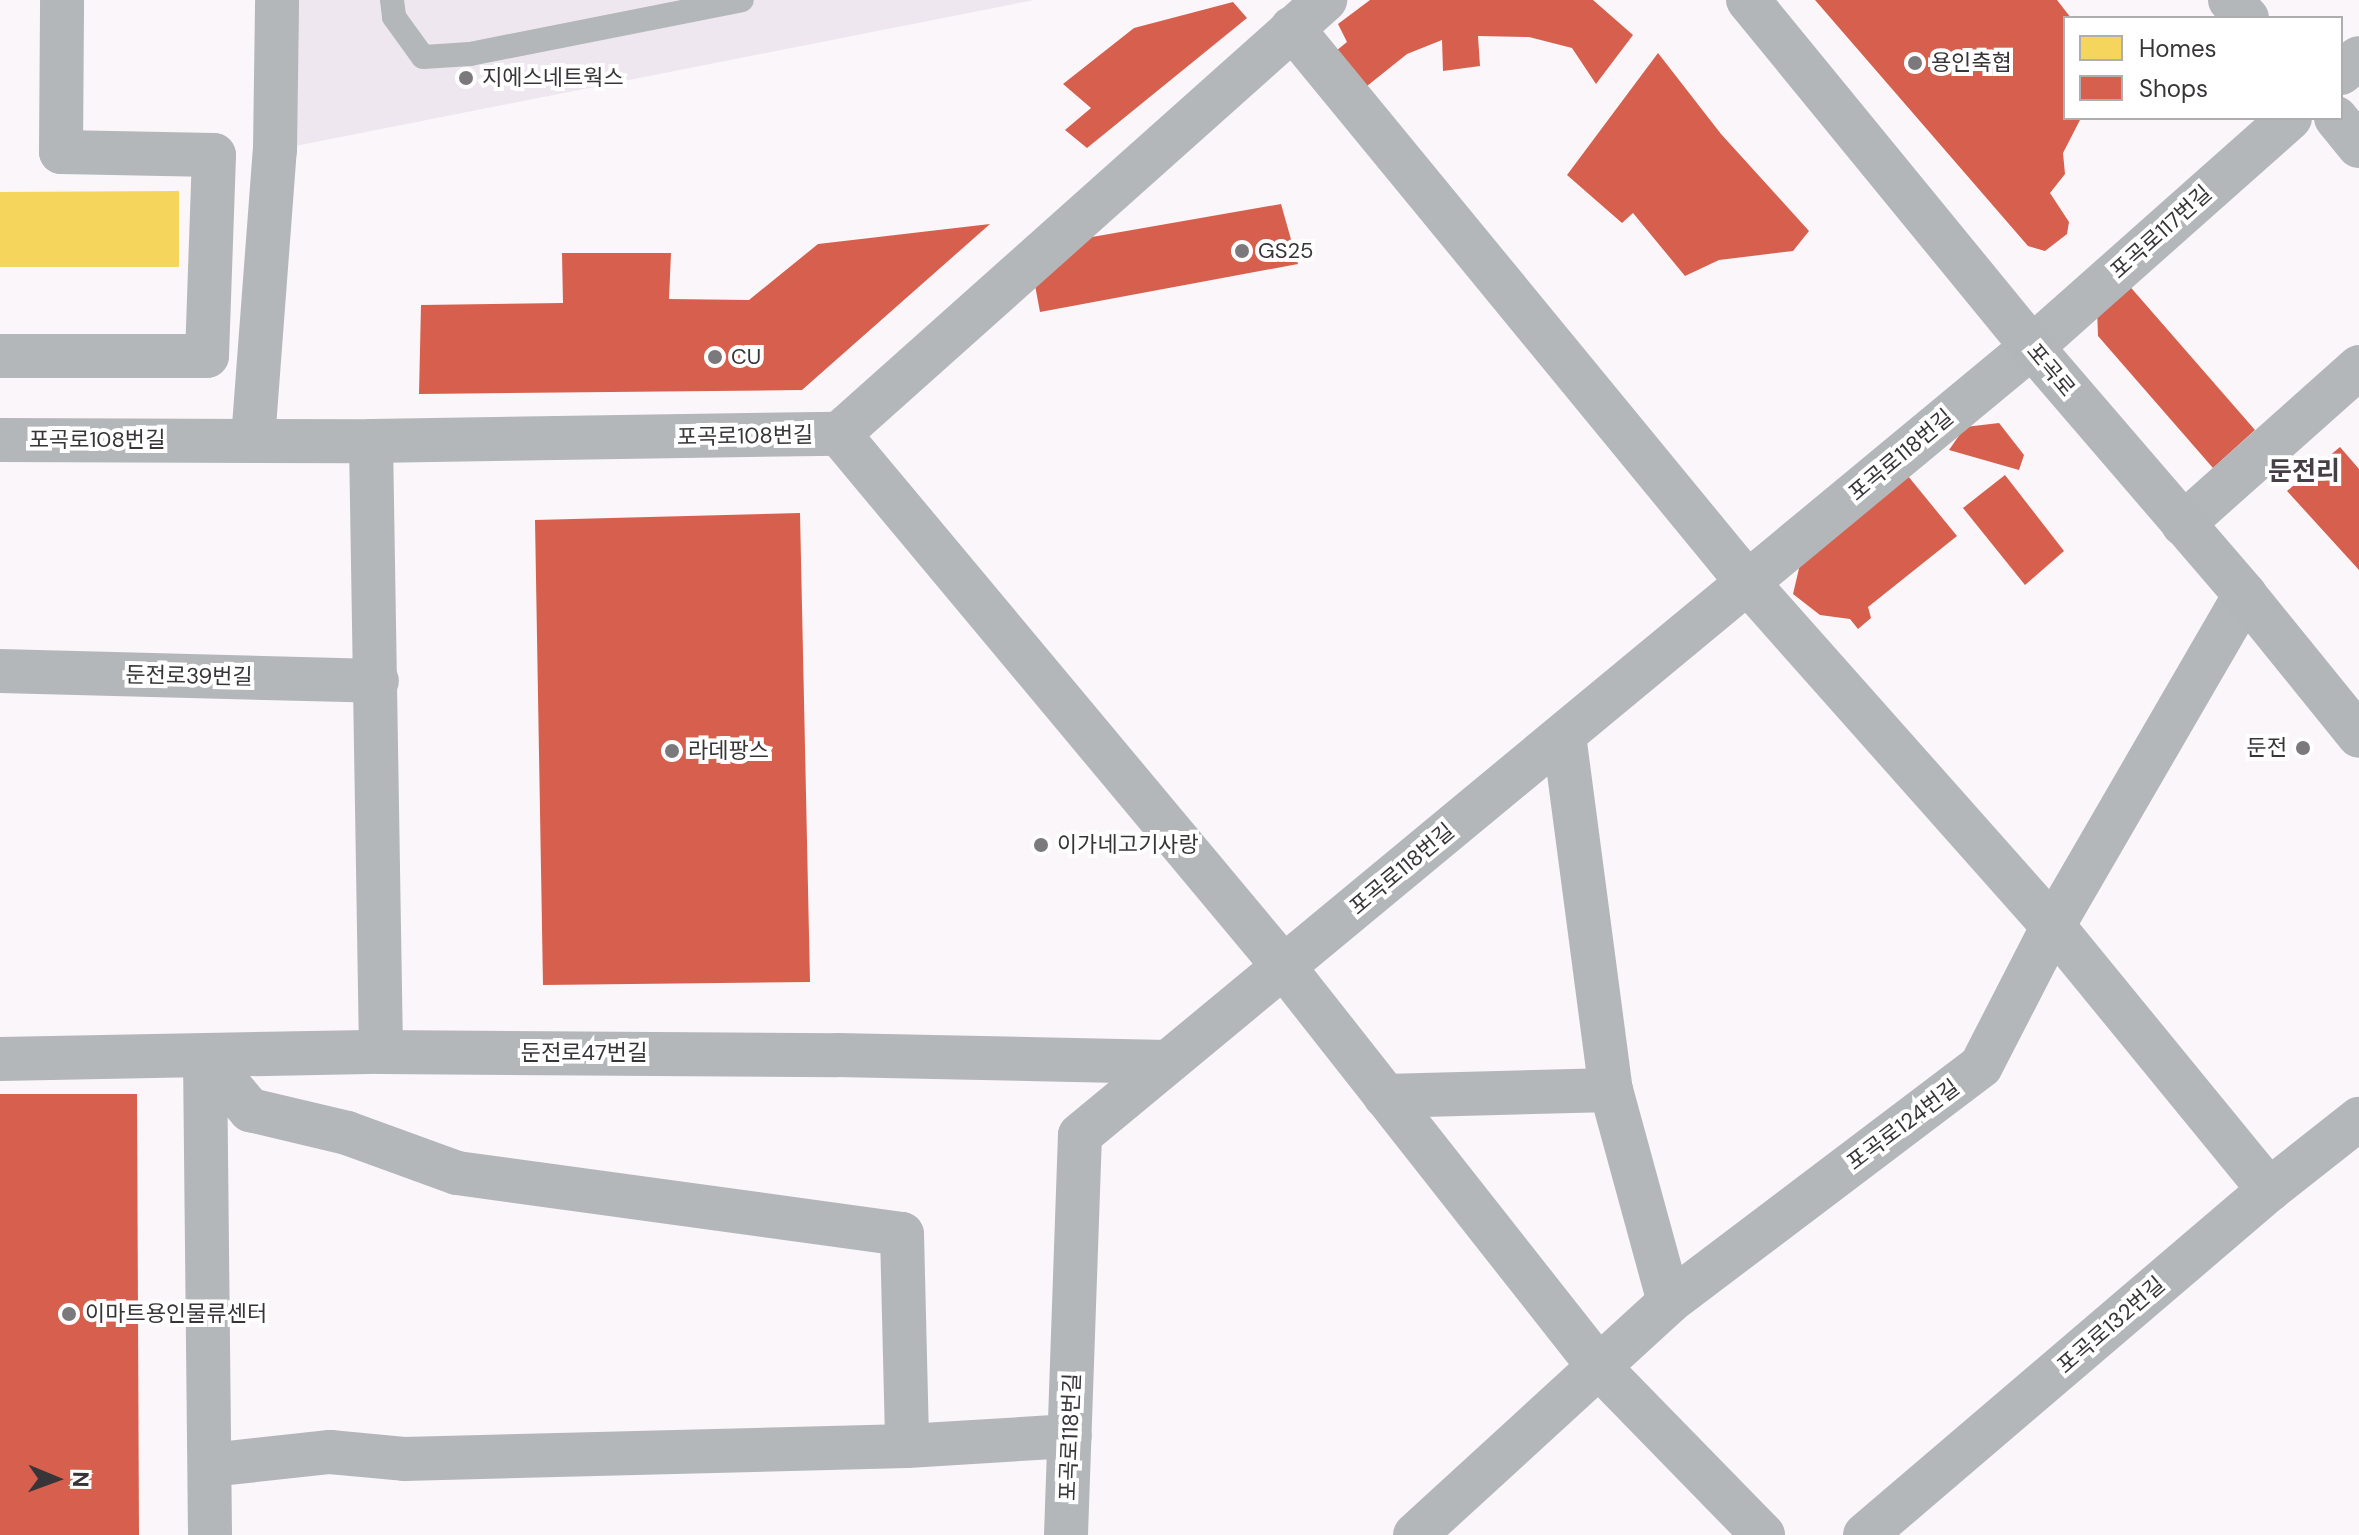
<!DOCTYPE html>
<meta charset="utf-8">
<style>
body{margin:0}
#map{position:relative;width:2359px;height:1535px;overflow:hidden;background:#faf6fa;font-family:"DM Sans","Noto Sans KR",sans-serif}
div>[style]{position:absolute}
.built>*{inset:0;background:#efe7ef}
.homes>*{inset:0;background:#f6d55c}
.shops>*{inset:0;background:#d6604d}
.lane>*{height:24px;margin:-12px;padding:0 12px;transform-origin:12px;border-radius:12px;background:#b3b7b9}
.street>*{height:44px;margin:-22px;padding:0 22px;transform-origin:22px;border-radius:22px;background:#b3b7b9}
.secondary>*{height:44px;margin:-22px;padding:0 22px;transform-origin:22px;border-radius:22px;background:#b3b6b9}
.dots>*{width:22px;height:22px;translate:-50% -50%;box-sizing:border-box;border:4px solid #fff;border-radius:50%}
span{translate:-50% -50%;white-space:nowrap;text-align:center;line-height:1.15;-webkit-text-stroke:8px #fff;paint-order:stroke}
.poi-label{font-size:22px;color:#383538}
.left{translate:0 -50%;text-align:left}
.right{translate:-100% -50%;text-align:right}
.street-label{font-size:22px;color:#383538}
.quarter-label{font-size:26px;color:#464046;font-weight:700}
.legend{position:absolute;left:2063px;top:16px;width:280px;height:104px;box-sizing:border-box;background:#fff;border:2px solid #afaeaf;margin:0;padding:10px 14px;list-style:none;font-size:24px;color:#383538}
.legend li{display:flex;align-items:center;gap:16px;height:40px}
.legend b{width:40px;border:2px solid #afaeaf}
.north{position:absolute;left:16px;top:1439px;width:80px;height:80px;-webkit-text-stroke:6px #fff;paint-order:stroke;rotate:91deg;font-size:22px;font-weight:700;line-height:32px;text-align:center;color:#383538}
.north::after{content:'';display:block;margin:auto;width:28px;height:36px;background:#383538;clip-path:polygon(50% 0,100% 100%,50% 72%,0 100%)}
</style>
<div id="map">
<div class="built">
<div style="clip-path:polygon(277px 0,1034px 0,275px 150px)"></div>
</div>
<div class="homes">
<div style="clip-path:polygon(179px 191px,179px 267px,0 267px,0 192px)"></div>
</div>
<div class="shops">
<div style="clip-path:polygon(1370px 0,1593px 0,1633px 35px,1596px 84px,1572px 48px,1529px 37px,1478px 36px,1480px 66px,1443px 71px,1442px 40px,1407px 54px,1357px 94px,1331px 55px,1347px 42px,1338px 24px)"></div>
<div style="clip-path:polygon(1815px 0,2057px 0,2071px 18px,2065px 18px,2065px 118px,2081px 118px,2063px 153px,2065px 174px,2050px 193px,2069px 222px,2067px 234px,2045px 251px,2028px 246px)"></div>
<div style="clip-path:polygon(1233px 2px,1247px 18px,1087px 148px,1065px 130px,1091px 108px,1063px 84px,1134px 28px)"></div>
<div style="clip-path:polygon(1658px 53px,1721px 134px,1809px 231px,1793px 251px,1719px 260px,1685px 276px,1633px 213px,1622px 223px,1567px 175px)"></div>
<div style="clip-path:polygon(1281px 204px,1298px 264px,1040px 312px,1034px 280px,1092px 237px)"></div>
<div style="clip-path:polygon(990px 224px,802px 390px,419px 394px,421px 305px,563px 303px,562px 253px,671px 253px,669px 299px,749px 300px,818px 244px)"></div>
<div style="clip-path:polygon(2126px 282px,2255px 430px,2213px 468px,2098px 336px,2097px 308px)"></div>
<div style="clip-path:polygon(1999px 423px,2024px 455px,2019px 470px,1949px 450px,1965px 427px)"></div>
<div style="clip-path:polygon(2340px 447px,2359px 469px,2359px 570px,2287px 491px)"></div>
<div style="clip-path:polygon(2005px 475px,2064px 551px,2025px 585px,1963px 508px)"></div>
<div style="clip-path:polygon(1908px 476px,1957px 536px,1868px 607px,1871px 618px,1858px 629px,1850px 619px,1820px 615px,1793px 594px,1801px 560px)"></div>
<div style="clip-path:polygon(800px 513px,810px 982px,543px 985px,535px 520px)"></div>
<div style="clip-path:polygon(0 1094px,137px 1094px,139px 1535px,0 1535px)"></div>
</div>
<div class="lane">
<div style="left:392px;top:0;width:17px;rotate:83deg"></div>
<div style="left:394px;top:17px;width:49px;rotate:54.1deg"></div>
<div style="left:423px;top:57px;width:47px;rotate:-3.7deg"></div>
<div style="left:470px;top:54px;width:277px;rotate:-11.2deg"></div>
</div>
<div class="street">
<div style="left:2230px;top:0;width:25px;rotate:47deg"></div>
<div style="left:1292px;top:28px;width:718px;rotate:50.59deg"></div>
<div style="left:1748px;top:583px;width:459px;rotate:48.4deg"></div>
<div style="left:2053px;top:926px;width:341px;rotate:50.7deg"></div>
<div style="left:2341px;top:73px;width:23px;rotate:-40deg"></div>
<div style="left:2336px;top:118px;width:36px;rotate:51deg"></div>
<div style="left:0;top:356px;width:207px"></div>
<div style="left:207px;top:356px;width:201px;rotate:-88deg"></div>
<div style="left:214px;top:155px;width:153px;rotate:-178.9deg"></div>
<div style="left:61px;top:152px;width:152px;rotate:-89.6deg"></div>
<div style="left:839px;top:434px;width:694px;rotate:50.14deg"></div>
<div style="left:1284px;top:967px;width:509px;rotate:51.78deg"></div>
<div style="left:1599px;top:1367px;width:235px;rotate:45.7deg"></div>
<div style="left:0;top:440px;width:371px;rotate:0.2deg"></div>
<div style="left:371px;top:441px;width:468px;rotate:-0.9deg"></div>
<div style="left:839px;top:434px;width:652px;rotate:-41.76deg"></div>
<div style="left:253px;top:440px;width:291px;rotate:-85.7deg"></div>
<div style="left:275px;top:150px;width:150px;rotate:-89.2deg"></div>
<div style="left:371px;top:441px;width:611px;rotate:89.06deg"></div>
<div style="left:2183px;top:524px;width:236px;rotate:-41.7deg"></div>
<div style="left:0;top:671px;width:377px;rotate:1.5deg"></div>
<div style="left:1564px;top:735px;width:358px;rotate:82.5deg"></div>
<div style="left:1611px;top:1090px;width:220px;rotate:74.7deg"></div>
<div style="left:205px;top:1057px;width:70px;rotate:49.7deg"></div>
<div style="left:250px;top:1110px;width:100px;rotate:13.3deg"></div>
<div style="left:347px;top:1133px;width:117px;rotate:20deg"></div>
<div style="left:457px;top:1173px;width:449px;rotate:7.8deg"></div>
<div style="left:902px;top:1234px;width:212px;rotate:88.6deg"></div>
<div style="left:205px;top:1057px;width:478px;rotate:89.4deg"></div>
<div style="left:0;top:1059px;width:381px;rotate:-1.1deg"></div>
<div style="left:381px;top:1052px;width:456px;rotate:0.4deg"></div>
<div style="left:837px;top:1055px;width:330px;rotate:1.2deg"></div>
<div style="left:1385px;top:1096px;width:226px;rotate:-1.5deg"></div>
<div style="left:210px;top:1465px;width:121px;rotate:-6.2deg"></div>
<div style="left:330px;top:1452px;width:74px;rotate:5.4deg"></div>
<div style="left:404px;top:1459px;width:503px;rotate:-1.48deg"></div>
<div style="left:907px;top:1446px;width:163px;rotate:-3.5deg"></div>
<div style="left:1066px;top:1535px;width:400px;rotate:-88deg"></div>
<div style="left:1080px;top:1135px;width:1236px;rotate:-39.62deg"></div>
<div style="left:2032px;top:347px;width:345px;rotate:-41.6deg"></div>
<div style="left:1415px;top:1535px;width:345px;rotate:-42.5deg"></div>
<div style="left:1669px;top:1302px;width:391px;rotate:-37.1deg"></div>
<div style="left:1981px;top:1066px;width:157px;rotate:-62.8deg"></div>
<div style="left:2053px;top:926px;width:383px;rotate:-59.9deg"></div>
<div style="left:1865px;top:1535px;width:531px;rotate:-40.5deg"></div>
<div style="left:2269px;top:1190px;width:115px;rotate:-38.3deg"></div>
</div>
<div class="secondary">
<div style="left:1748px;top:0;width:448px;rotate:50.7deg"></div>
<div style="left:2032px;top:347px;width:327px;rotate:49.3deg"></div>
<div style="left:2245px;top:595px;width:181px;rotate:51deg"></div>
</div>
<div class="dots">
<div style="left:1915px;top:63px;background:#7c797c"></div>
<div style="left:466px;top:78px;background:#7c797c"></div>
<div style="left:1242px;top:251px;background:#7c797c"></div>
<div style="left:715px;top:357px;background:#7c797c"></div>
<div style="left:2303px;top:748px;background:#7c797c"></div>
<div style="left:672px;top:751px;background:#7c797c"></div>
<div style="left:1041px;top:845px;background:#7c797c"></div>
<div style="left:69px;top:1314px;background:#7c797c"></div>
</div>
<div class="poi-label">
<span class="left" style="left:1931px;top:63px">용인축협</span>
<span class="left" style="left:482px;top:78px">지에스네트웍스</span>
<span class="left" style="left:1258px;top:251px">GS25</span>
<span class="left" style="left:731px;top:357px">CU</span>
<span class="right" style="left:2287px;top:748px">둔전</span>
<span class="left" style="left:688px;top:751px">라데팡스</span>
<span class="left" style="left:1057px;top:845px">이가네고기사랑</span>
<span class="left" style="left:85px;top:1314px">이마트용인물류센터</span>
</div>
<div class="street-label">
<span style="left:2161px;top:232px;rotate:-42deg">포곡로117번길</span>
<span style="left:2051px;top:370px;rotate:50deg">포곡로</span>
<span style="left:745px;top:436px;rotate:-1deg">포곡로108번길</span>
<span style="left:97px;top:440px">포곡로108번길</span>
<span style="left:1901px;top:455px;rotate:-40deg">포곡로118번길</span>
<span style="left:189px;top:676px;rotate:1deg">둔전로39번길</span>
<span style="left:1402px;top:869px;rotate:-40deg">포곡로118번길</span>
<span style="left:584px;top:1053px">둔전로47번길</span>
<span style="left:1903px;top:1125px;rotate:-37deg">포곡로124번길</span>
<span style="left:2111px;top:1325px;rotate:-41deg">포곡로132번길</span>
<span style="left:1070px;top:1437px;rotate:-88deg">포곡로118번길</span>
</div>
<div class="quarter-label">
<span style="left:2304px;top:472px">둔전리</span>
</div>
<ul class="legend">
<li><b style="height:22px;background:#f6d55c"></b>Homes</li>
<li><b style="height:22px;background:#d6604d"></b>Shops</li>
</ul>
<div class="north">N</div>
</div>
